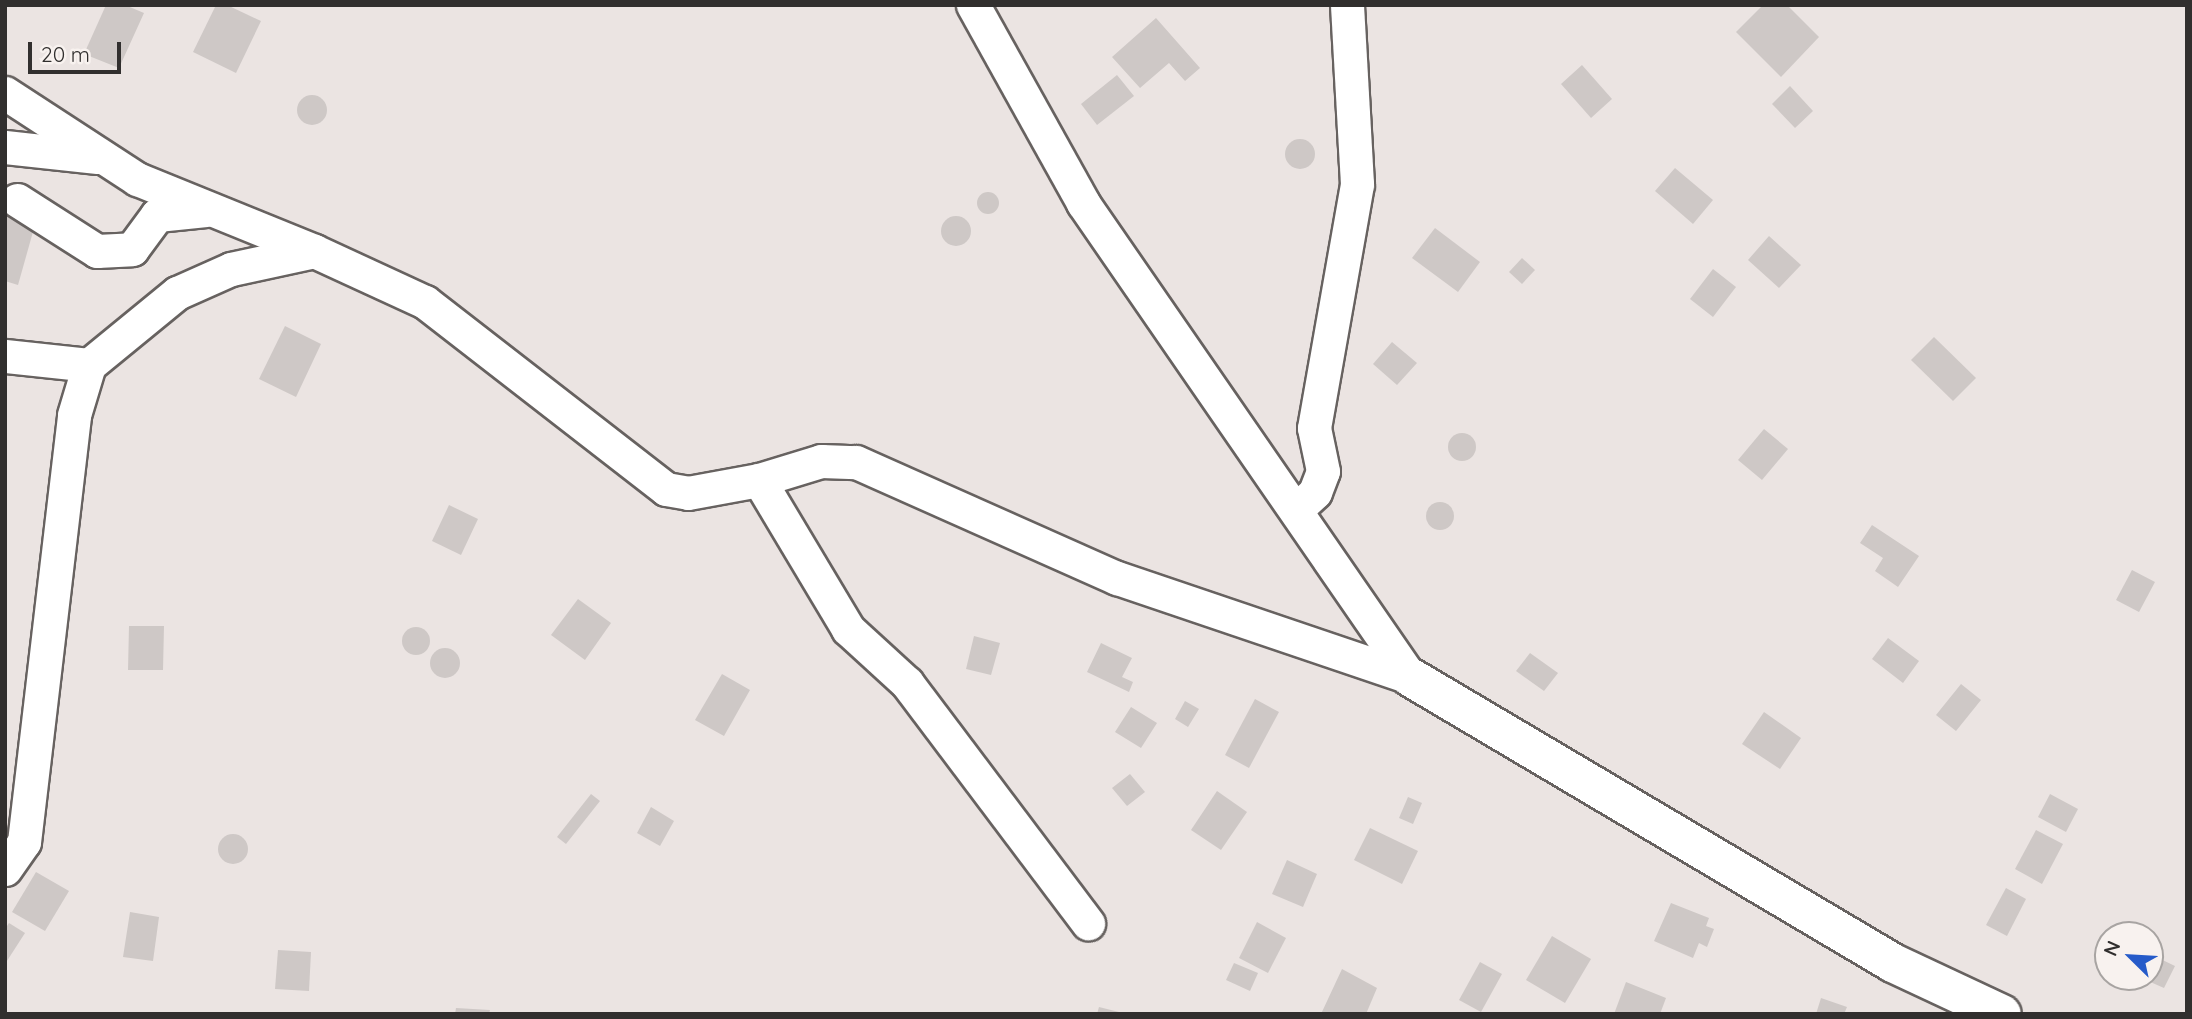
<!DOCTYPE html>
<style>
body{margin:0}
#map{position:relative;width:2192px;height:1019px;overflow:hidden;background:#ebe4e2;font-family:Quicksand,sans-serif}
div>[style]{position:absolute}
.building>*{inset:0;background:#cec8c6}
.round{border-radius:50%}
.roads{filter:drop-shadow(2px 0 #676260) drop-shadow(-2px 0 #676260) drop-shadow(0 2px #676260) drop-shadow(0 -2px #676260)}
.street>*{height:33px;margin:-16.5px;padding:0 16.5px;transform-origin:16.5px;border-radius:16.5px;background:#fff}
.secondary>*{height:38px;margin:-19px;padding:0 19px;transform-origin:19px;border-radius:19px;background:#fff}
span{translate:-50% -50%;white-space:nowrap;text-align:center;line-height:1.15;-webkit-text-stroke:5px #f8f2ef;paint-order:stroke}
.frame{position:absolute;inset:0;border:7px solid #312f2e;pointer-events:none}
.north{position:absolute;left:2094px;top:921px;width:70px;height:70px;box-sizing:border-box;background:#f8f2ef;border:2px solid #a8a4a2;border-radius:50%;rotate:294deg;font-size:19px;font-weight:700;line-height:28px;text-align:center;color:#312f2e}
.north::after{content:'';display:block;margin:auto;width:24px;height:32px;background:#265bc9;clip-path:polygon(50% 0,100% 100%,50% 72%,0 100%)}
.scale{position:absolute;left:28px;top:42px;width:93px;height:32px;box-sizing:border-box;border:4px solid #312f2e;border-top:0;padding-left:9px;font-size:21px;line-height:24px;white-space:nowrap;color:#312f2e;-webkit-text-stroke:5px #f8f2ef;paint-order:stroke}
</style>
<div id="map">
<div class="building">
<div style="clip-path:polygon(106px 5px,125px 5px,144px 13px,119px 68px,84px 54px)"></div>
<div style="clip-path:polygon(216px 5px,227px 5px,261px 21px,236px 73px,193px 52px)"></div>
<div style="clip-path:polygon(1763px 5px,1787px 5px,1819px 37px,1781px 77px,1736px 32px)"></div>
<div style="clip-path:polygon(1156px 18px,1200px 68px,1185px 81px,1169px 63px,1140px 88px,1112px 57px)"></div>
<div style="clip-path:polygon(1582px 65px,1612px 99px,1591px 118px,1561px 84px)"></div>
<div style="clip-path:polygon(1117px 75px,1134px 96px,1097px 125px,1081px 104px)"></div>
<div style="clip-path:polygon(1790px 86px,1813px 111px,1795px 128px,1772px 104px)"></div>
<div class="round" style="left:297px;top:95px;width:30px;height:30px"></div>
<div class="round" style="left:1285px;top:139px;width:30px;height:30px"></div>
<div style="clip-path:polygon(1675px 168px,1713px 200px,1693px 224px,1655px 191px)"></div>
<div class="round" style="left:977px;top:192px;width:22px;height:22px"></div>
<div style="clip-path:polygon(5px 213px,36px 221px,18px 285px,5px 281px)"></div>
<div class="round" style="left:941px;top:216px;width:30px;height:30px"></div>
<div style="clip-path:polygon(1435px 228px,1480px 262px,1458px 292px,1412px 258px)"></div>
<div style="clip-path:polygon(1769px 236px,1801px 265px,1779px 288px,1748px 260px)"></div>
<div style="clip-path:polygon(1522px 258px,1535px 270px,1522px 284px,1509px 272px)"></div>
<div style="clip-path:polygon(1713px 269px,1736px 287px,1713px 317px,1690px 299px)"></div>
<div style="clip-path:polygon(285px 326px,321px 344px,296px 397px,259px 379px)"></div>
<div style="clip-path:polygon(1934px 337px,1976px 378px,1953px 401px,1911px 360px)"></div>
<div style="clip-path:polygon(1392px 342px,1417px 363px,1397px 385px,1373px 364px)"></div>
<div style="clip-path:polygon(1764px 429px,1788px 449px,1762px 480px,1738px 460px)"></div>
<div class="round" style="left:1448px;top:433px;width:28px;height:28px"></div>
<div class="round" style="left:1426px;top:502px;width:28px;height:28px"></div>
<div style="clip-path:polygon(449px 505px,478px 519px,461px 555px,432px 541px)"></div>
<div style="clip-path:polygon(1872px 525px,1919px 556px,1898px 587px,1875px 571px,1883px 558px,1860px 543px)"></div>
<div style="clip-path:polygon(2132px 570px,2155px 582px,2139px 612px,2116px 600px)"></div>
<div style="clip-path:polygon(578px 599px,611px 623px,585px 660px,551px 635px)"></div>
<div style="clip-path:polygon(129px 626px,164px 626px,163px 670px,128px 670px)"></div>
<div class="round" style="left:402px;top:627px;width:28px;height:28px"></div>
<div style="clip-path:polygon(974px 636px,1000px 643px,991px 675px,966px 669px)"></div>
<div style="clip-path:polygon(1888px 638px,1919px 661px,1903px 683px,1872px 659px)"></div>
<div style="clip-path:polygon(1101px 643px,1132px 658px,1122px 677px,1133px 682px,1129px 692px,1087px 672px)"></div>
<div class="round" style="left:430px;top:648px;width:30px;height:30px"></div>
<div style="clip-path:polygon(1530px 653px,1558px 673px,1544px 691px,1516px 671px)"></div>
<div style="clip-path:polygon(722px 674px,750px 690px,724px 736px,695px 720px)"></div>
<div style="clip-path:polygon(1961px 684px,1981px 700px,1956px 731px,1936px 715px)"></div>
<div style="clip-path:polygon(1255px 699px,1279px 712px,1249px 768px,1225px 755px)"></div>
<div style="clip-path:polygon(1185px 701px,1199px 709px,1188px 727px,1175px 719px)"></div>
<div style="clip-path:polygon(1131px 707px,1157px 723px,1141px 748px,1115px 732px)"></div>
<div style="clip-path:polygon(1764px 712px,1801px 738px,1780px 769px,1742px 744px)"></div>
<div style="clip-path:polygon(1130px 774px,1145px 792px,1127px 806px,1112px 788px)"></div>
<div style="clip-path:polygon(1217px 791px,1247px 812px,1221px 850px,1191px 830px)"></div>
<div style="clip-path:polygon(591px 794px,600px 801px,566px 844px,557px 837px)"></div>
<div style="clip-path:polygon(2050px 794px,2078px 809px,2066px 832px,2038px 817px)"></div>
<div style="clip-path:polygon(1408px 797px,1422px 803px,1413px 824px,1399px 818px)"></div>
<div style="clip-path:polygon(651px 807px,674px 821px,660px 846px,637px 833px)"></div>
<div style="clip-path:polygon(1370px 828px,1418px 851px,1402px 884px,1354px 860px)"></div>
<div style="clip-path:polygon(2036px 830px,2063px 844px,2042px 884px,2015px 869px)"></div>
<div class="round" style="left:218px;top:834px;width:30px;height:30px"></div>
<div style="clip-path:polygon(1287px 860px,1317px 874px,1303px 907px,1272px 894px)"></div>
<div style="clip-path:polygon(36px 872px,69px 891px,45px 931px,12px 912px)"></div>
<div style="clip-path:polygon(2006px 888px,2026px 899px,2007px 936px,1986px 925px)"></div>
<div style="clip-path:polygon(1671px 903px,1709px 918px,1706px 926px,1714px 929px,1707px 947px,1699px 943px,1693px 958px,1654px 941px)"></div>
<div style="clip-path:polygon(130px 912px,159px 917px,153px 961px,123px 957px)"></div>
<div style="clip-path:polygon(1257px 922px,1286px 938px,1268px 973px,1239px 958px)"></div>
<div style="clip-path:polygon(9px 923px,25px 933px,5px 964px,5px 929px)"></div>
<div style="clip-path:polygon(1552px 936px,1591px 959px,1565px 1003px,1526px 980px)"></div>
<div style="clip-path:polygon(278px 950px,311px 952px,309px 991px,275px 989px)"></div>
<div style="clip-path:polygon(2150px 954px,2175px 966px,2164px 988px,2139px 977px,2150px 977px)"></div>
<div style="clip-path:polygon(1480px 962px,1502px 974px,1481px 1012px,1459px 1000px)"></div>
<div style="clip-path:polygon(1234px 963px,1258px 973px,1250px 991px,1226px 980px)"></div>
<div style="clip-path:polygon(1342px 969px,1377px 988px,1366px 1014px,1321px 1014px)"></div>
<div style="clip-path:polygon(1626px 982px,1666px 998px,1660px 1014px,1614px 1014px)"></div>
<div style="clip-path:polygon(1821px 998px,1847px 1007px,1844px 1014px,1816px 1014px)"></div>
<div style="clip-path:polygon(1099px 1007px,1123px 1013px,1123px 1014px,1097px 1014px)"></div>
<div style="clip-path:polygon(456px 1008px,490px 1010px,489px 1014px,455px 1014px)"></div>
</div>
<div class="roads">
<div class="street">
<div style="left:973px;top:5px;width:227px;rotate:60.9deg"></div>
<div style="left:1083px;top:203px;width:576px;rotate:55.4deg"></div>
<div style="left:5px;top:93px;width:158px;rotate:33.1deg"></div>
<div style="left:137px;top:179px;width:191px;rotate:22.1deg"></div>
<div style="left:314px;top:251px;width:122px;rotate:24.7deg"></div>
<div style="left:425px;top:302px;width:305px;rotate:37.8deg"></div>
<div style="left:666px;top:489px;width:22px;rotate:10deg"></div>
<div style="left:688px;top:493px;width:72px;rotate:-10.4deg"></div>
<div style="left:759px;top:480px;width:65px;rotate:-17deg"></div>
<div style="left:821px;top:461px;width:35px;rotate:2deg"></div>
<div style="left:856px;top:462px;width:286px;rotate:24deg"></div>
<div style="left:1117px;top:578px;width:309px;rotate:18.7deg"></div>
<div style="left:5px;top:147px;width:93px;rotate:6.2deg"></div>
<div style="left:17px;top:200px;width:95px;rotate:32.5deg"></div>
<div style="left:97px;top:251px;width:35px;rotate:-3deg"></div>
<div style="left:132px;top:249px;width:42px;rotate:-53.7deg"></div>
<div style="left:157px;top:215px;width:49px;rotate:-5.8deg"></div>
<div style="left:5px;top:356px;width:84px;rotate:6.1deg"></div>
<div style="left:759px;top:480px;width:174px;rotate:59.1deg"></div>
<div style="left:848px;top:629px;width:80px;rotate:42.5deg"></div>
<div style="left:907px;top:683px;width:301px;rotate:53deg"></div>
<div style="left:1298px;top:508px;width:23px;rotate:-43deg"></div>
<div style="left:1315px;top:492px;width:22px;rotate:-69deg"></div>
<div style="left:1323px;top:471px;width:44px;rotate:-101.8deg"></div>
<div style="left:1314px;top:428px;width:248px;rotate:-80deg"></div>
<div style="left:1357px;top:184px;width:179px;rotate:-93.2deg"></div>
<div style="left:5px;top:869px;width:33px;rotate:-55deg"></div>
<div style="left:24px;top:842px;width:430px;rotate:-83.3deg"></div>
<div style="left:74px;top:415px;width:52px;rotate:-73.3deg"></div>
<div style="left:89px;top:365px;width:114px;rotate:-39.3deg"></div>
<div style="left:177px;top:293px;width:59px;rotate:-24deg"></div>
<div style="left:231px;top:269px;width:85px;rotate:-12.2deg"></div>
</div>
<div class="secondary">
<div style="left:1410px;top:677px;width:561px;rotate:30.63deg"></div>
<div style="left:1893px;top:963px;width:120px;rotate:25.1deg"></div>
</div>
</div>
<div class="frame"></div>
<div class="north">N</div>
<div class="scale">20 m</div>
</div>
